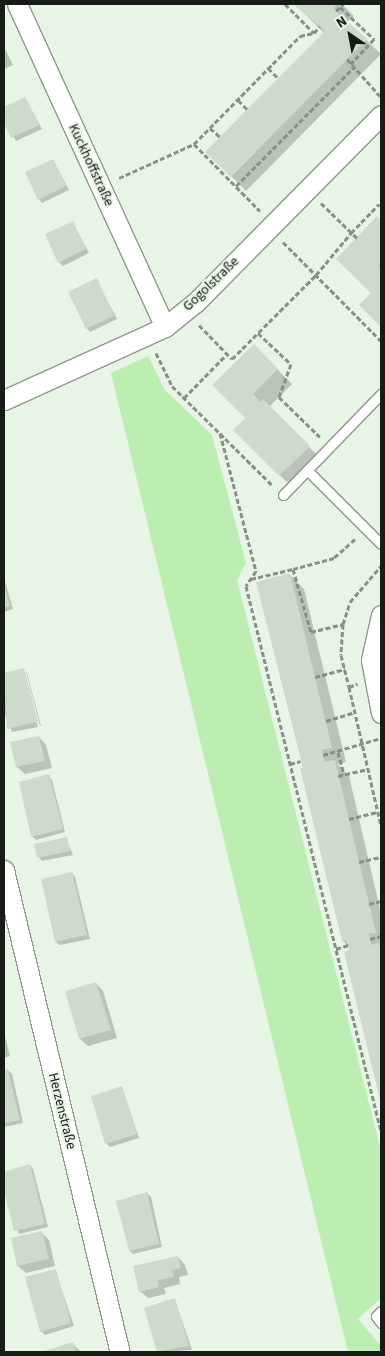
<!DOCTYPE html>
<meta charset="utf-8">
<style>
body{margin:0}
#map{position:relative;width:385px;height:1356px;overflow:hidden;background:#e8f4e5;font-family:"Source Sans 3",sans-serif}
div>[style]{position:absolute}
.green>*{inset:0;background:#bbeeb0}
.shadow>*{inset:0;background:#0003}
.building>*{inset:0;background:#cedacb}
.path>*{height:3px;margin-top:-1.5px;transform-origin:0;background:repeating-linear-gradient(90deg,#879086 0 5px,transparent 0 7.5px)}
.roads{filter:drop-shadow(1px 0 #8e998c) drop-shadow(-1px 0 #8e998c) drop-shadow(0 1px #8e998c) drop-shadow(0 -1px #8e998c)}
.service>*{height:9px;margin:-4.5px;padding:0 4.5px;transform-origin:4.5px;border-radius:4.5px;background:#fff}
.minor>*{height:19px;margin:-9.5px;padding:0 9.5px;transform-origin:9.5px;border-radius:9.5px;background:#fff}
span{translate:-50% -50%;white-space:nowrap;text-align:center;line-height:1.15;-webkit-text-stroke:4px #e8f4e5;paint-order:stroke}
.street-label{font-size:14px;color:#171c17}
.frame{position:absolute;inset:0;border:5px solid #171c17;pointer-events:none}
.north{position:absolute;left:325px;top:10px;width:50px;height:50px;-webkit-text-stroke:4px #e8f4e5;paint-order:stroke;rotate:327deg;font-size:14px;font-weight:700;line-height:20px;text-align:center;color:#171c17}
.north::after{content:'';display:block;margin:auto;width:18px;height:22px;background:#171c17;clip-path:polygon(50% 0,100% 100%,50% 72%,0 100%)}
</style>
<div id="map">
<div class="green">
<div style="clip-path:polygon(148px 356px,165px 390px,212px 435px,246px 563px,237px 580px,381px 1151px,381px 1298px,358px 1319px,381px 1346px,381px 1352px,348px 1352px,111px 373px)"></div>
</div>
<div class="shadow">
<div style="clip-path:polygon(295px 4px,342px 4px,354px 16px,347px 22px,381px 54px,246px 191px,207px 152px,324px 33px)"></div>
<div style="clip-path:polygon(4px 47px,13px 65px,4px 69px)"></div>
<div style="clip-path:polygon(25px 98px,42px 129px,16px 141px,4px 120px,4px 108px)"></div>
<div style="clip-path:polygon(53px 160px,69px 190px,42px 203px,39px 199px)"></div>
<div style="clip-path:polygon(377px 218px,381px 222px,381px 325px,361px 305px,373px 293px)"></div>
<div style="clip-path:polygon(73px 223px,89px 253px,63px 266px,59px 262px)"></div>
<div style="clip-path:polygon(96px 280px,117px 319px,90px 332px,87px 328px)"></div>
<div style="clip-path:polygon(254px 346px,292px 384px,269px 407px,323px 461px,295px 490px,234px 430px,247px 418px)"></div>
<div style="clip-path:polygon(290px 575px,304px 589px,346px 762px,337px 764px,349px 776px,381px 913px,381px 1102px,345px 953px,350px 951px,349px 947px,343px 941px,305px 769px)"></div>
<div style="clip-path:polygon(4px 578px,13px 609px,4px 612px)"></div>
<div style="clip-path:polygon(23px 669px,38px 727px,12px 732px,4px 712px,4px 674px)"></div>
<div style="clip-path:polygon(26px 672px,27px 673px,41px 726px,40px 726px)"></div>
<div style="clip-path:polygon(39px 737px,46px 745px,52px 768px,25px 774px,17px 767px)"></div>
<div style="clip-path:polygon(49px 776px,52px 780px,65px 832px,36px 840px,32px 836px)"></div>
<div style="clip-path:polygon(66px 839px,73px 855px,42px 861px,39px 857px)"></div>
<div style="clip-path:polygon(72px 873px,75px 877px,90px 939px,60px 945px,56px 942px)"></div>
<div style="clip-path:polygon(96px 983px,103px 991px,117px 1038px,88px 1046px,80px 1039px,67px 992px)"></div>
<div style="clip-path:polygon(4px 1032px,10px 1056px,4px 1058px)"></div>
<div style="clip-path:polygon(8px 1070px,12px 1074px,23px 1123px,4px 1127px,4px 1071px)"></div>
<div style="clip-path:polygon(122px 1088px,139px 1138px,110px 1147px,106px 1143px)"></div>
<div style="clip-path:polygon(30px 1165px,33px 1169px,48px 1227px,19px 1234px,4px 1187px,4px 1173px)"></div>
<div style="clip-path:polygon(147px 1193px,151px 1197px,162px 1247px,133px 1254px,130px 1251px)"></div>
<div style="clip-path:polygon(41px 1232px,49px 1240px,55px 1266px,26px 1273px,18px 1266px)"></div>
<div style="clip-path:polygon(178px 1257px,185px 1265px,188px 1275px,179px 1277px,180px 1284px,164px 1288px,166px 1294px,148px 1298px,140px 1291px)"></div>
<div style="clip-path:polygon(55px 1270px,74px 1326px,45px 1335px,41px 1331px)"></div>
<div style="clip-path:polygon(175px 1300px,192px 1350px,159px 1352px,145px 1308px)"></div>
<div style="clip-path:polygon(73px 1344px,81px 1352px,43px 1352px)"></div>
</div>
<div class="building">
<div style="clip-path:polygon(293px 4px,337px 4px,333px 8px,367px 39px,231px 177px,205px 152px,325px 31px)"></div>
<div style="clip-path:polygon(25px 97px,40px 125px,11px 138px,4px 123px,4px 107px)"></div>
<div style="clip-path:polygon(53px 159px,66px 186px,38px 200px,25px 172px)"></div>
<div style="clip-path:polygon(377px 216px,381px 220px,381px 263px,378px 266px,381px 269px,381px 327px,359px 305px,371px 293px,336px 259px)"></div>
<div style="clip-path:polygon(73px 221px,86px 249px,58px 263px,45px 234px)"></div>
<div style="clip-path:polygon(97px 278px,114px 316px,86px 329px,68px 292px)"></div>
<div style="clip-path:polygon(254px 344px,278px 369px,253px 394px,261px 402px,263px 399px,310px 446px,279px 476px,233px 430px,245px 418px,212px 385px)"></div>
<div style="clip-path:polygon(290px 573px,332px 748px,322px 750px,325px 762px,335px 760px,376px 933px,369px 934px,370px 939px,372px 945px,379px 943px,381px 954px,381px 1104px,344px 952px,349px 950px,348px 945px,346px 940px,342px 941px,300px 768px,303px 768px,256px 582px)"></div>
<div style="clip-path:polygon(4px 585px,10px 606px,4px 608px)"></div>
<div style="clip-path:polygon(24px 668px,38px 722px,7px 729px,4px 673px)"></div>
<div style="clip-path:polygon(39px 736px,45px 761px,16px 767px,10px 742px)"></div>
<div style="clip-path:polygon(49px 774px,63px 829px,31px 837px,19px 782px)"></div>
<div style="clip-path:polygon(67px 837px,70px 851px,37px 858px,34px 844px)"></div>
<div style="clip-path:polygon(72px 872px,87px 935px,55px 942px,41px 879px)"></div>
<div style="clip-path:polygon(96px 982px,111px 1030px,79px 1039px,65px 991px)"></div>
<div style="clip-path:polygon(8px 1069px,20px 1120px,4px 1123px,4px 1070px)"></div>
<div style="clip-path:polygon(122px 1086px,137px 1134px,105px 1144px,91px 1096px)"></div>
<div style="clip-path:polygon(30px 1164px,45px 1224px,14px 1231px,4px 1191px,4px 1172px)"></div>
<div style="clip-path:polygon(147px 1192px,159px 1244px,129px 1251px,116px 1201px)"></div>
<div style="clip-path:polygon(42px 1231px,49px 1259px,17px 1266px,11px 1238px)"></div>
<div style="clip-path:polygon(178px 1256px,181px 1268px,172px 1270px,174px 1277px,158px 1280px,159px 1287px,139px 1292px,133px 1266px)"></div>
<div style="clip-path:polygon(56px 1269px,71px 1323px,40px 1332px,25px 1277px)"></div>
<div style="clip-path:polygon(175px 1298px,189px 1346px,157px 1352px,144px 1308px)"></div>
<div style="clip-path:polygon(73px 1342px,76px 1352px,41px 1352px)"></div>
</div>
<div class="path">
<div style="left:285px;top:4px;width:41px;rotate:45deg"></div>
<div style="left:340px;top:7px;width:47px;rotate:43.3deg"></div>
<div style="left:374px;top:39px;width:34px;rotate:133deg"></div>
<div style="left:336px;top:11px;width:10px;rotate:-45deg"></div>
<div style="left:347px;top:59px;width:50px;rotate:48.3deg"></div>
<div style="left:268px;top:68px;width:14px;rotate:45deg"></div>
<div style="left:238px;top:100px;width:13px;rotate:45deg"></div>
<div style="left:210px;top:128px;width:13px;rotate:42deg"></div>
<div style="left:194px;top:144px;width:94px;rotate:45.4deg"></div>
<div style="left:119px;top:178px;width:82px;rotate:-24.4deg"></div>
<div style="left:194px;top:144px;width:151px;rotate:-45.5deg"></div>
<div style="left:300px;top:36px;width:14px;rotate:-12deg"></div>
<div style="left:314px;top:33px;width:9px;rotate:-49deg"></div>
<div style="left:236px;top:186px;width:168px;rotate:-45.2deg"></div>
<div style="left:321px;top:203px;width:50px;rotate:44.2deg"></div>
<div style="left:283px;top:242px;width:139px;rotate:45.3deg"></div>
<div style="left:199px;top:325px;width:47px;rotate:45.9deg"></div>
<div style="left:232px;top:359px;width:119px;rotate:-45deg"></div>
<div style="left:316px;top:275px;width:55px;rotate:-50.2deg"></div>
<div style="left:351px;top:233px;width:40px;rotate:-46deg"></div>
<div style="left:379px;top:204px;width:2px;rotate:27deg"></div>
<div style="left:258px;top:333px;width:45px;rotate:43.2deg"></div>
<div style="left:291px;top:364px;width:35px;rotate:110deg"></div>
<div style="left:279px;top:397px;width:57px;rotate:44.3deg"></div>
<div style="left:156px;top:353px;width:37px;rotate:64deg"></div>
<div style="left:172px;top:386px;width:142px;rotate:44.7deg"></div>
<div style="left:184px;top:398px;width:62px;rotate:-45.7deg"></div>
<div style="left:220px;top:433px;width:143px;rotate:75.4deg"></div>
<div style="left:256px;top:571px;width:18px;rotate:124deg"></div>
<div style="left:246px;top:586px;width:561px;rotate:76.09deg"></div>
<div style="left:355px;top:539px;width:28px;rotate:138deg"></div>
<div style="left:334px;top:558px;width:42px;rotate:165deg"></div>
<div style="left:293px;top:569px;width:66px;rotate:74.1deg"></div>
<div style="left:311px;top:632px;width:33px;rotate:-14deg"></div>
<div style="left:343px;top:624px;width:23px;rotate:-72deg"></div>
<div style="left:350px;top:602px;width:48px;rotate:-49.3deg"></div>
<div style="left:251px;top:579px;width:43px;rotate:-13.4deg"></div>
<div style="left:343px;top:624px;width:31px;rotate:94deg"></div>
<div style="left:341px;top:655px;width:33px;rotate:76deg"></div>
<div style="left:349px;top:687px;width:9px;rotate:-21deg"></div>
<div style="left:315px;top:677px;width:31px;rotate:-15deg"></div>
<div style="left:349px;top:687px;width:143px;rotate:77deg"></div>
<div style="left:326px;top:721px;width:30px;rotate:-17deg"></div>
<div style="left:338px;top:752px;width:23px;rotate:75deg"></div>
<div style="left:323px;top:755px;width:60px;rotate:-16.3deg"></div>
<div style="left:290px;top:764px;width:11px;rotate:-15deg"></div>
<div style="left:338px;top:776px;width:31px;rotate:-13deg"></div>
<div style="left:349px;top:819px;width:30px;rotate:-14deg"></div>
<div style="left:359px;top:862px;width:23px;rotate:-13deg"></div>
<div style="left:369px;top:904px;width:12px;rotate:-14deg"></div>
<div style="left:370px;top:939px;width:11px;rotate:-15deg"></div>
<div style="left:336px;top:949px;width:13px;rotate:-18deg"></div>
</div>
<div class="roads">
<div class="service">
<div style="left:307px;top:470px;width:105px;rotate:45deg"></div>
<div style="left:283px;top:495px;width:141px;rotate:-45.9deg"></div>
<div style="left:381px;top:1311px;width:7px;rotate:135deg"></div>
<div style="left:376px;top:1316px;width:9px;rotate:54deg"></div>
</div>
<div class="minor">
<div style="left:17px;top:4px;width:355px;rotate:65.4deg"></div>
<div style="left:4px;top:400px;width:177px;rotate:-24.4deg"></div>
<div style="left:165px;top:327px;width:38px;rotate:-39deg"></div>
<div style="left:195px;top:303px;width:264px;rotate:-45.3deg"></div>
<div style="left:381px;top:615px;width:46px;rotate:102.5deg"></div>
<div style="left:371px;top:660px;width:54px;rotate:79.3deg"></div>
<div style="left:4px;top:870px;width:496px;rotate:76.5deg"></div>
</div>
</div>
<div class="street-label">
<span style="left:91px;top:165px;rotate:65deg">Kuckhoffstraße</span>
<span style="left:211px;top:284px;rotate:-44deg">Gogolstraße</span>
<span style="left:62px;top:1111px;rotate:76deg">Herzenstraße</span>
</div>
<div class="frame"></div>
<div class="north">N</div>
</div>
